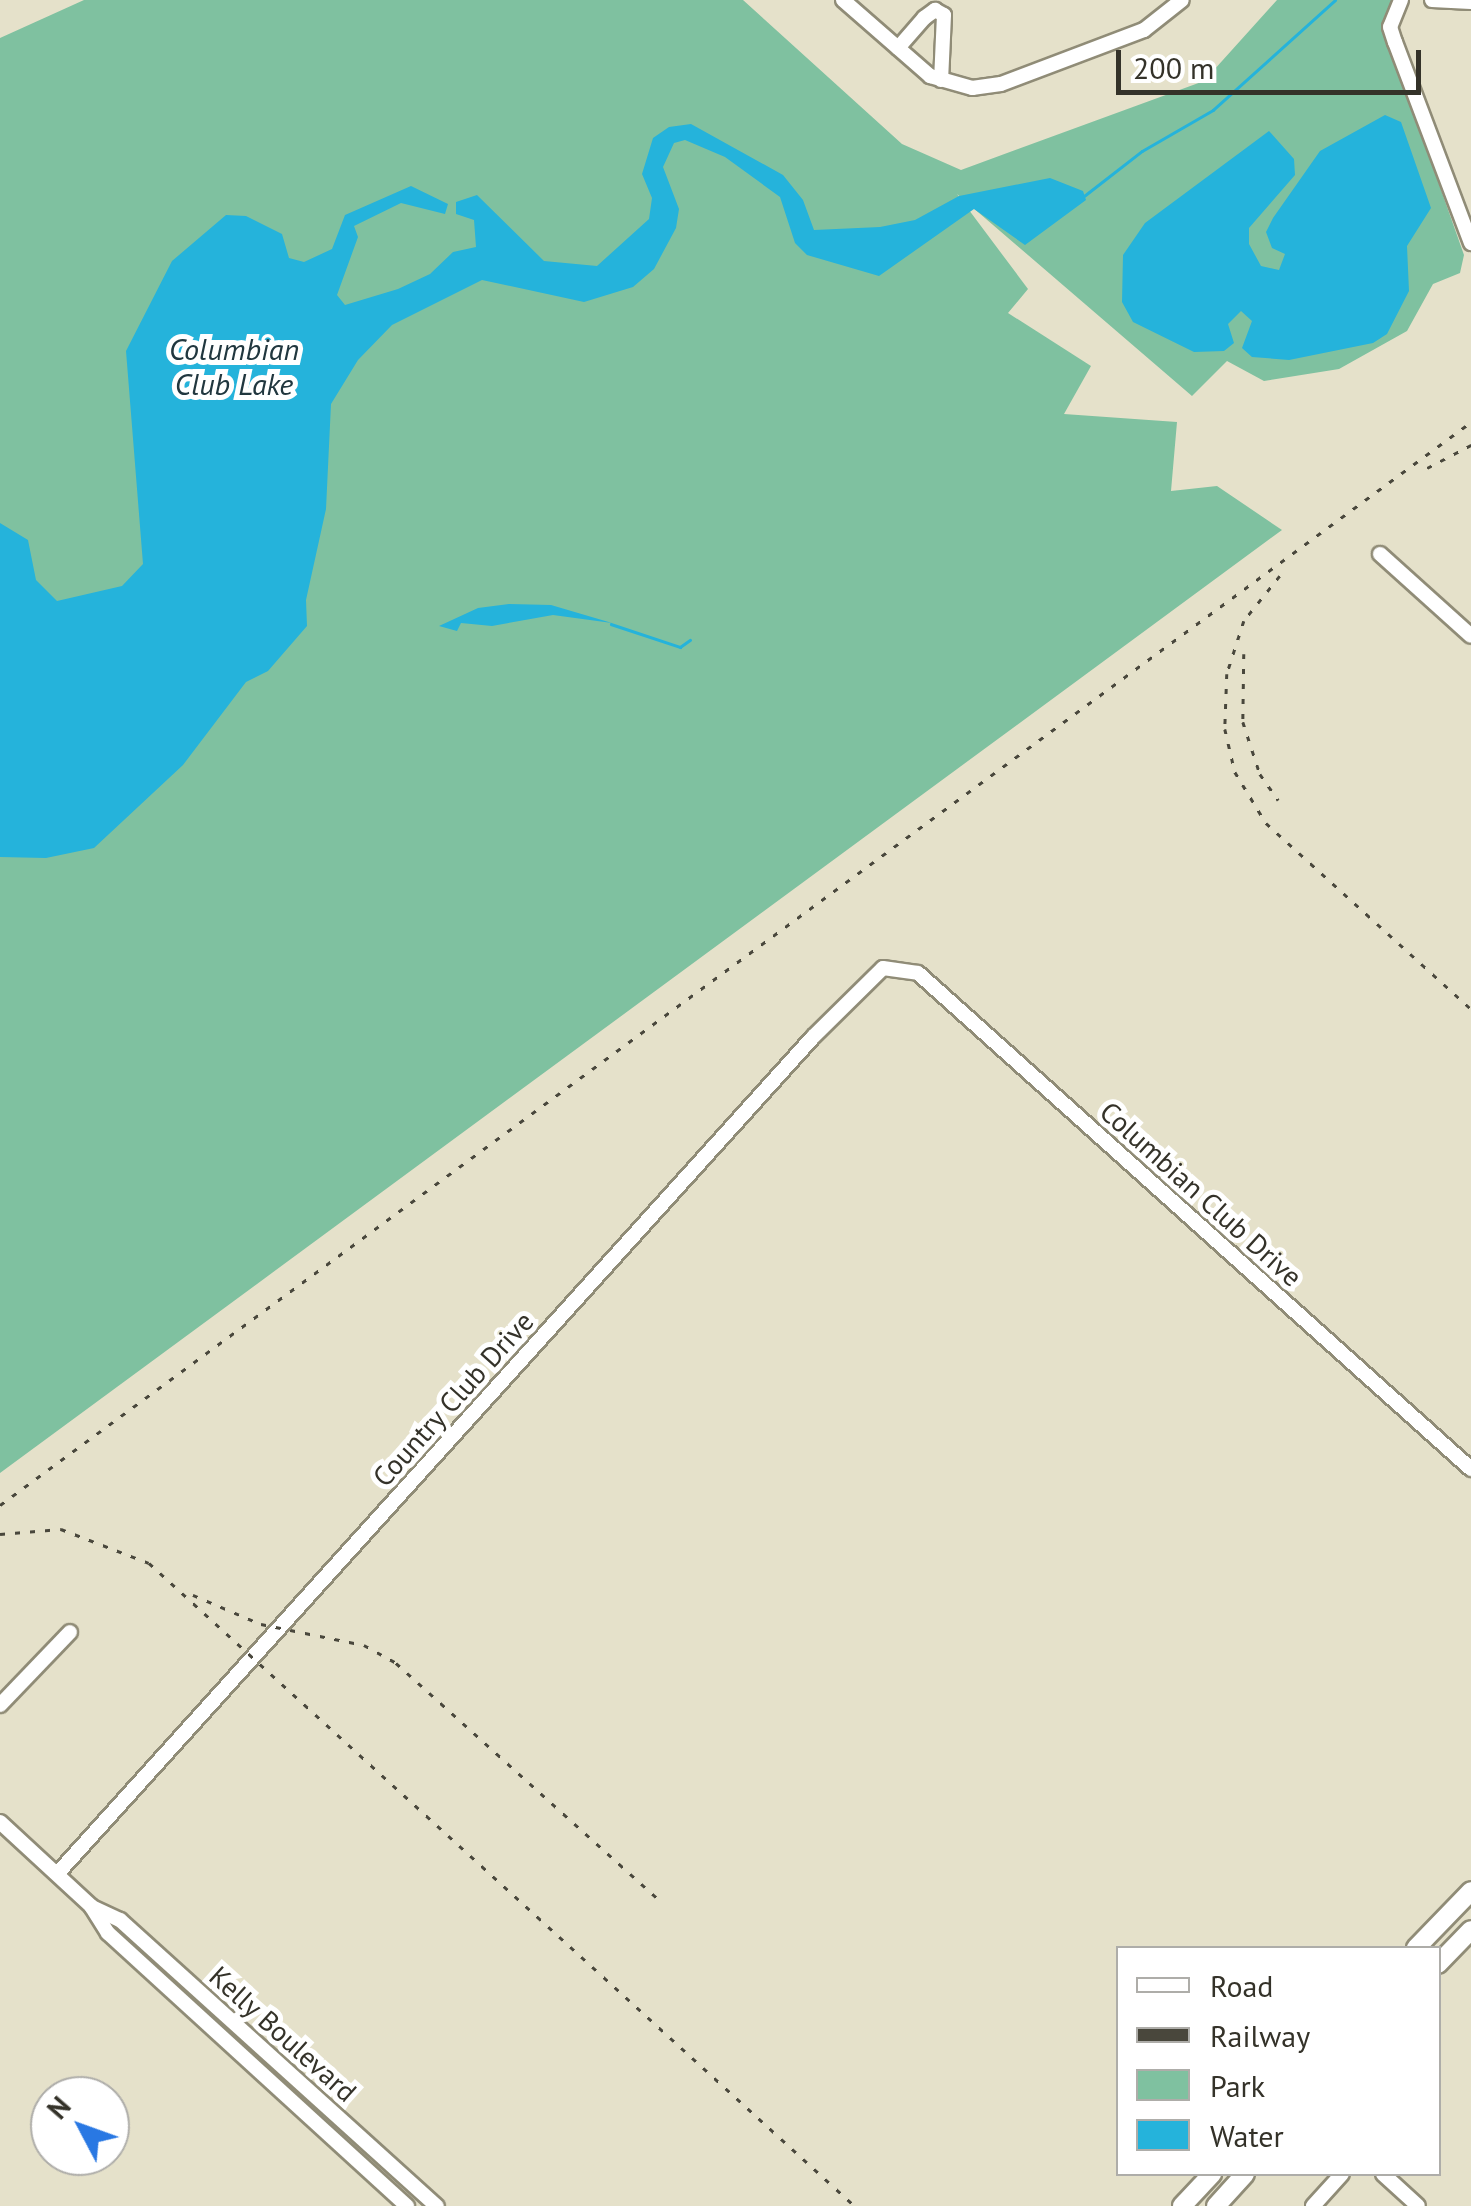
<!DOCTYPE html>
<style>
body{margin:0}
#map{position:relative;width:1471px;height:2206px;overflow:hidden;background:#e5e1ca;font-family:"PT Sans",sans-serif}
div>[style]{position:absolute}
.green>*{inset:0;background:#7fc1a0}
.water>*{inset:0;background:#25b3db}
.stream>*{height:2.5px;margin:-1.25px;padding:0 1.25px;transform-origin:1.25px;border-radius:1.25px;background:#25b3db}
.roads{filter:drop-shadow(2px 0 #908c77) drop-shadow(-2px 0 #908c77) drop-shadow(0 2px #908c77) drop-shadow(0 -2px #908c77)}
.minor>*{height:14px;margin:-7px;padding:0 7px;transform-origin:7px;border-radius:7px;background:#fff}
.major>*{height:18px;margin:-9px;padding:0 9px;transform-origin:9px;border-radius:9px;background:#fff}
.rail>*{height:2.5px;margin-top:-1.25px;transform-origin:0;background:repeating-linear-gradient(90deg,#49473c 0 5px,transparent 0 15px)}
span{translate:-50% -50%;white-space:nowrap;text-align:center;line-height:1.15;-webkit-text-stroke:10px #fff;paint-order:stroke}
.street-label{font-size:28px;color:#343229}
.water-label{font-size:30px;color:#21373f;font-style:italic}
.legend{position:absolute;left:1116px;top:1946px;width:325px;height:230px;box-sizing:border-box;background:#fff;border:2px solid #aeada9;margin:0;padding:12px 18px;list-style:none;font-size:30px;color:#343229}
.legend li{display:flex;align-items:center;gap:20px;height:50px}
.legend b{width:50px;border:2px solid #aeada9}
.north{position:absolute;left:30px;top:2076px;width:100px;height:100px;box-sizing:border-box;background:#fff;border:2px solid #aeada9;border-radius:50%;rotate:311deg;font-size:28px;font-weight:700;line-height:40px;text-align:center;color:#343229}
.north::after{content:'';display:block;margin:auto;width:35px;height:45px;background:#2978e3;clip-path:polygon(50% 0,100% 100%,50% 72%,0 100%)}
.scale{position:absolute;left:1116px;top:50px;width:305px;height:45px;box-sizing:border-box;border:5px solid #343229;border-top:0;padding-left:12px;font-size:30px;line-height:35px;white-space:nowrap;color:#343229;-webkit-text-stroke:8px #fff;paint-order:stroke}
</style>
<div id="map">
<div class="green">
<div style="clip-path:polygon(84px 0,743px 0,902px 144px,961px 170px,1204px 81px,1277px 0,1395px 0,1383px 25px,1464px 255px,1460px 273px,1433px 284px,1407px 331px,1339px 369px,1264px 381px,1227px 361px,1192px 396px,957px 194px,1028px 289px,1008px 313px,1091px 366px,1064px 414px,1177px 422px,1171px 491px,1217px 486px,1282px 530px,0 1473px,0 38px)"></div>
</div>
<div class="water">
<div style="clip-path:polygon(1385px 115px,1401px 122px,1431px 208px,1407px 246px,1409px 291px,1387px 334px,1373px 343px,1289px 360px,1252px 357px,1242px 348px,1252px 321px,1241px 311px,1228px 324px,1234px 343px,1224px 351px,1194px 352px,1133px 322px,1122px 302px,1123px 255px,1145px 223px,1269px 131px,1294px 159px,1295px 175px,1249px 228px,1249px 244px,1261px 266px,1279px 270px,1285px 254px,1272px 248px,1266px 232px,1273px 218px,1320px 151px)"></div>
<div style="clip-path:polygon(691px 124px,783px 175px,803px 200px,814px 230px,880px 227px,915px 220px,959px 196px,1050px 178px,1083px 191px,1086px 200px,1025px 245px,974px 209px,879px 276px,807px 255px,795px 243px,780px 197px,725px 157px,685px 140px,674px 143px,663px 167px,679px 209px,676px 228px,654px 269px,633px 287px,584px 302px,482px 280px,392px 325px,358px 360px,331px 404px,326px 509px,306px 600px,307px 626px,268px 671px,246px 682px,183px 765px,94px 848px,46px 858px,0 857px,0 523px,28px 540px,36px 580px,57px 601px,122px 586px,143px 564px,126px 351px,172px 261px,226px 215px,246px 216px,282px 234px,289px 258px,304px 262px,332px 249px,345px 215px,411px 186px,448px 204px,445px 214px,401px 203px,354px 226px,358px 237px,337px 295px,345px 305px,398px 289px,430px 274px,453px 252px,476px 247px,474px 220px,456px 214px,456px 202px,477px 195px,544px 261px,597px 266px,649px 219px,652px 198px,642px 174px,653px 138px,669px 127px)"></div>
<div style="clip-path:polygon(509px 604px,551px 605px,612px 623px,553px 615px,492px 626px,461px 623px,457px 631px,439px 626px,478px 608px)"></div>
</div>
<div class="stream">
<div style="left:1084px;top:196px;width:73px;rotate:-37.8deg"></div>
<div style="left:1142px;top:151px;width:82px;rotate:-30deg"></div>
<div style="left:1213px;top:110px;width:164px;rotate:-42deg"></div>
<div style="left:611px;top:624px;width:73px;rotate:18.4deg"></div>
<div style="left:680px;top:647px;width:12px;rotate:-35deg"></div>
</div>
<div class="roads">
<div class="minor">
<div style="left:843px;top:0;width:116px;rotate:41.1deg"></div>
<div style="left:930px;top:76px;width:44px;rotate:15.9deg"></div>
<div style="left:972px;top:88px;width:29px;rotate:-8deg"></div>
<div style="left:1001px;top:84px;width:153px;rotate:-20.7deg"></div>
<div style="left:1144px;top:30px;width:48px;rotate:-38.3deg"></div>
<div style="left:1401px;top:0;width:29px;rotate:112deg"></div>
<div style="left:1390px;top:27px;width:16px;rotate:72deg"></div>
<div style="left:1395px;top:42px;width:215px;rotate:69.3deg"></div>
<div style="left:1432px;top:0;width:39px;rotate:3deg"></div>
<div style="left:898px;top:48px;width:40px;rotate:-49deg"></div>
<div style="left:924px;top:18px;width:14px;rotate:-36deg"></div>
<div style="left:935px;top:10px;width:10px;rotate:29deg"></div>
<div style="left:944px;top:15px;width:65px;rotate:92.6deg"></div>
<div style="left:1380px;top:554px;width:122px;rotate:42deg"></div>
<div style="left:0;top:1705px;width:101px;rotate:-46.2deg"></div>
<div style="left:0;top:1822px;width:124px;rotate:42.7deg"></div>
<div style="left:91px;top:1906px;width:32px;rotate:58deg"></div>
<div style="left:108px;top:1933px;width:405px;rotate:42.4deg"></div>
<div style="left:57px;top:1874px;width:1128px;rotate:-47.91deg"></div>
<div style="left:813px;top:1037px;width:98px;rotate:-44.6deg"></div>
<div style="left:883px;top:968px;width:35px;rotate:8deg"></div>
<div style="left:918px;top:973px;width:743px;rotate:41.89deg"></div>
<div style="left:92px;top:1907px;width:31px;rotate:25deg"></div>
<div style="left:120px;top:1920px;width:427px;rotate:42.1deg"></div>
<div style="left:1383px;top:2174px;width:47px;rotate:42.4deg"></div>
<div style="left:1313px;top:2206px;width:43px;rotate:-47.8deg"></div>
</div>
<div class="major">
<div style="left:1416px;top:1948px;width:79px;rotate:-46deg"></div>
<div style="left:1438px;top:1964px;width:47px;rotate:-45.9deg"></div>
<div style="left:1182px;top:2206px;width:44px;rotate:-46.8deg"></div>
<div style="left:1216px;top:2206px;width:43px;rotate:-47.8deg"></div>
</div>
</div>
<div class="rail">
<div style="left:1427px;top:468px;width:50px;rotate:-27.6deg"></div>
<div style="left:1280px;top:576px;width:58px;rotate:128.7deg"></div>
<div style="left:1244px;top:621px;width:56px;rotate:107.8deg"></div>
<div style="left:1227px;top:674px;width:55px;rotate:92.1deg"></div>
<div style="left:1225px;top:729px;width:44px;rotate:76.9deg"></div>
<div style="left:1235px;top:772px;width:60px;rotate:58.7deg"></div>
<div style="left:1266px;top:823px;width:277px;rotate:42.2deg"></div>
<div style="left:1244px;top:654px;width:68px;rotate:90.8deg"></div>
<div style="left:1243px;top:722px;width:55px;rotate:71.9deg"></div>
<div style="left:1260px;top:774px;width:32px;rotate:55deg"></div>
<div style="left:0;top:1505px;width:1827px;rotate:-36.36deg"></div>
<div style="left:0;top:1534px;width:61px;rotate:-4.7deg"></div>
<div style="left:61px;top:1529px;width:94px;rotate:21.1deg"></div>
<div style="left:149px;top:1563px;width:955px;rotate:42.33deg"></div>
<div style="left:193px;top:1595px;width:74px;rotate:23.1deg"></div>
<div style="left:261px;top:1624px;width:105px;rotate:11.5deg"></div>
<div style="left:364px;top:1645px;width:37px;rotate:29deg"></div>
<div style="left:396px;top:1663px;width:355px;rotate:42deg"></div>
</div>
<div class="street-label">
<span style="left:1201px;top:1194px;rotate:42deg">Columbian Club Drive</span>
<span style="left:453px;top:1399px;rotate:-48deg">Country Club Drive</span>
<span style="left:283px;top:2034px;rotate:42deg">Kelly Boulevard</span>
</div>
<div class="water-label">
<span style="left:234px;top:366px">Columbian<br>Club Lake</span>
</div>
<ul class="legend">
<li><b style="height:12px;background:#fff"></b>Road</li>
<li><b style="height:12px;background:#49473c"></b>Railway</li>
<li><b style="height:28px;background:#7fc1a0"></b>Park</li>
<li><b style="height:28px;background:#25b3db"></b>Water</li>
</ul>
<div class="north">N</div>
<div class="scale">200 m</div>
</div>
